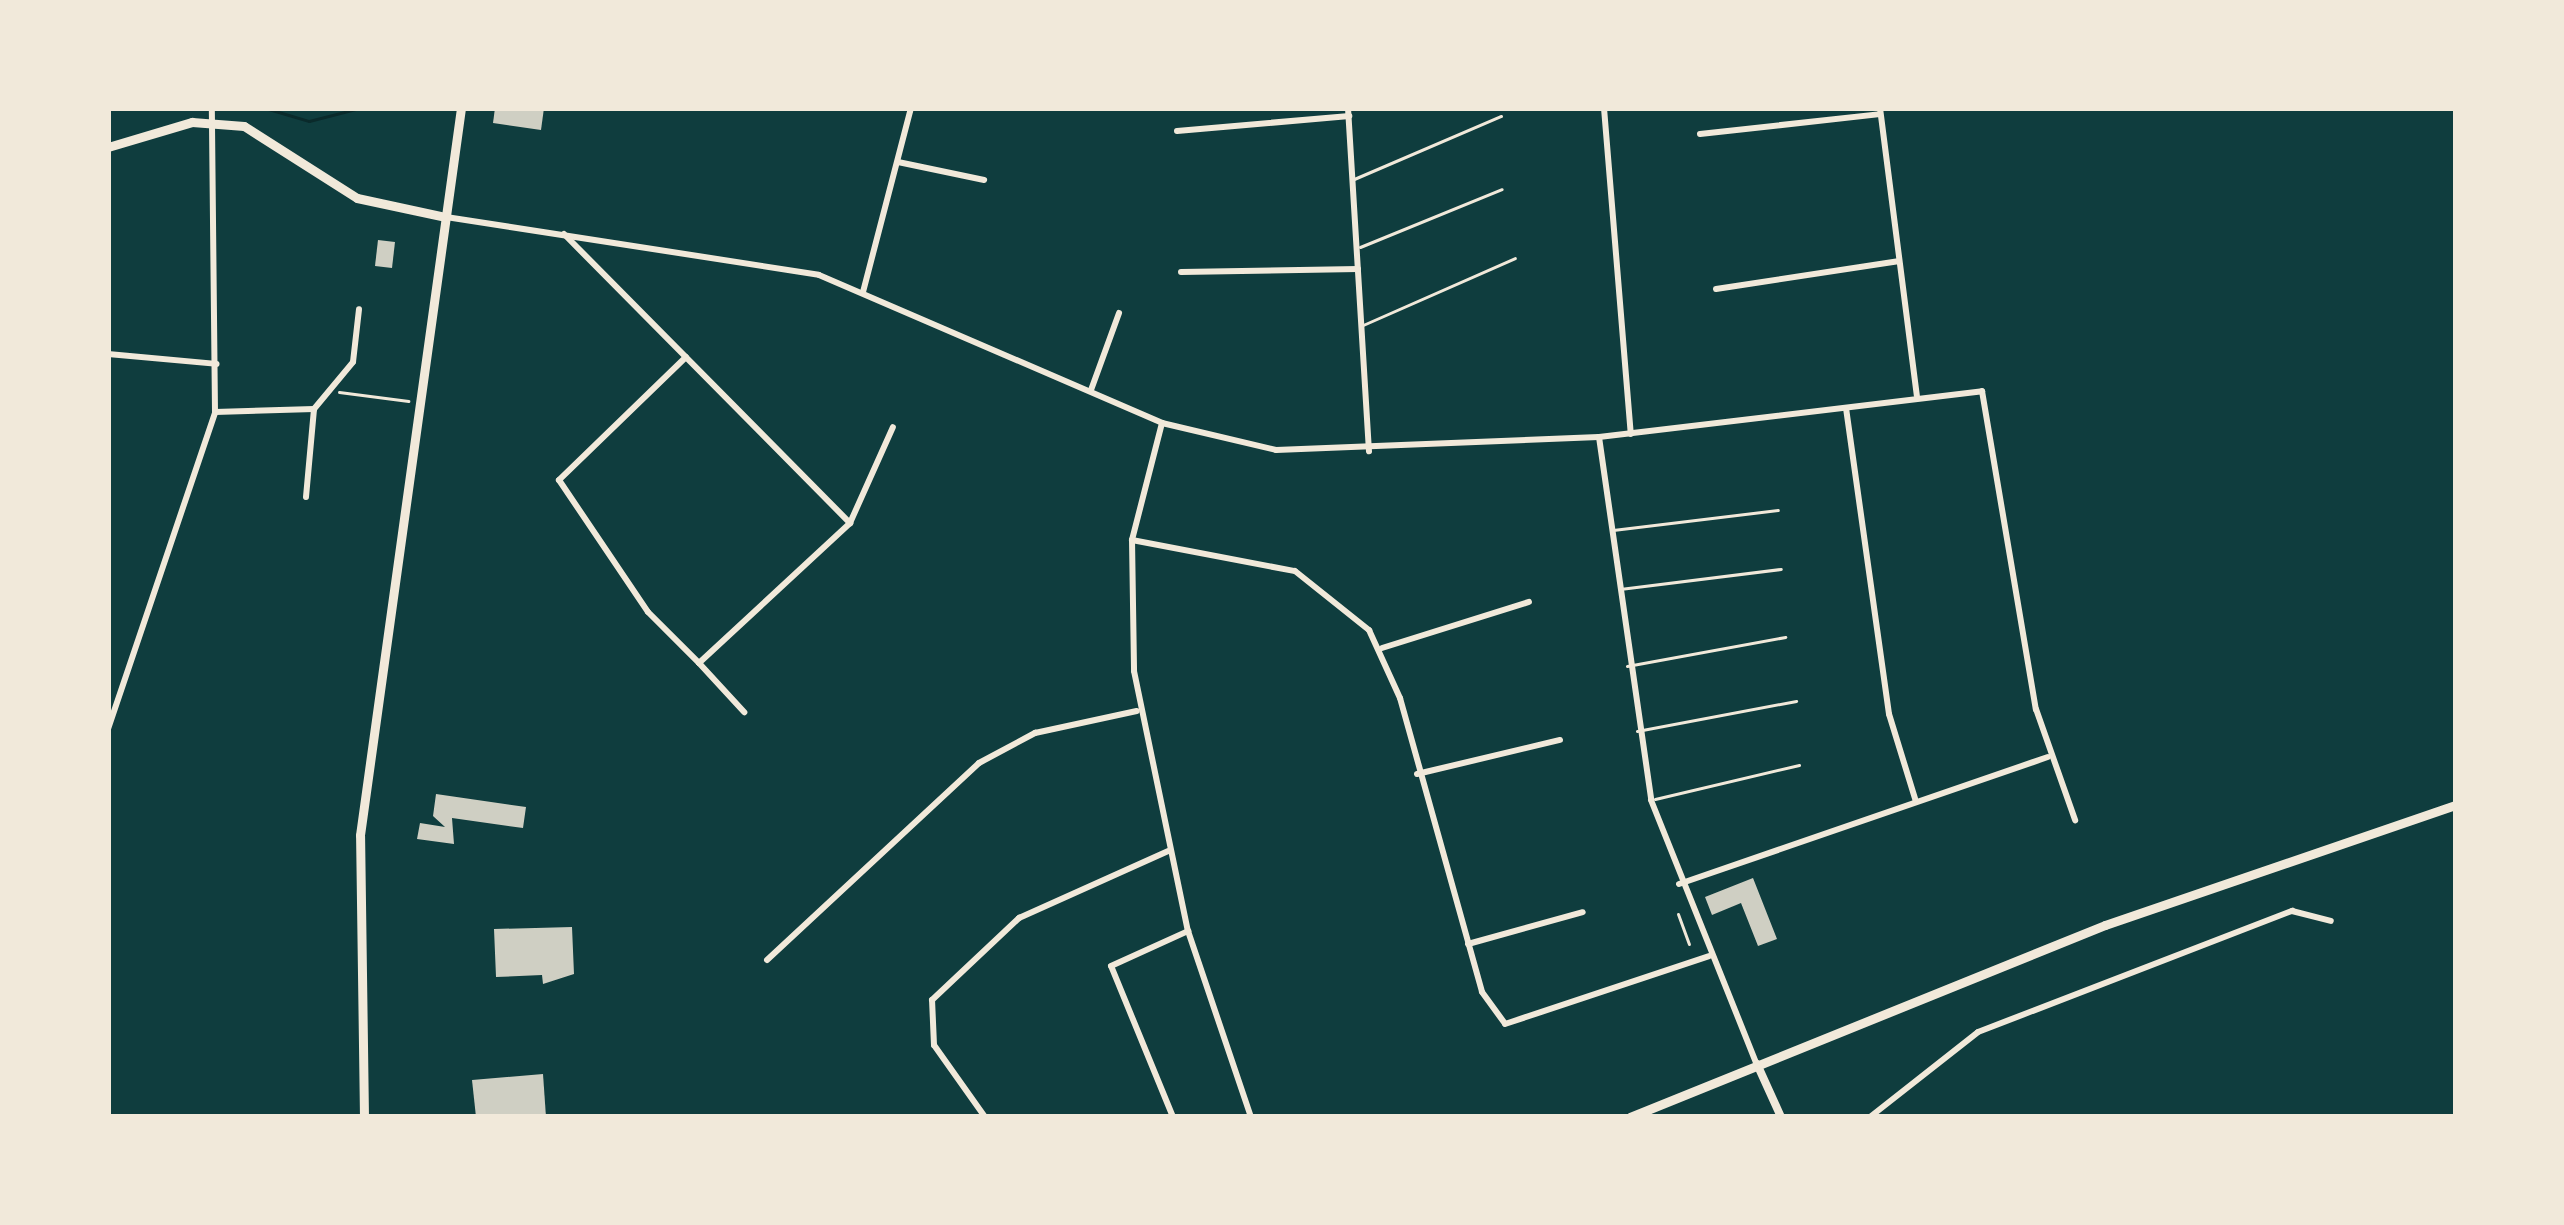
<!DOCTYPE html>
<style>
body{margin:0}
#map{position:relative;width:2564px;height:1225px;overflow:hidden;background:#0f3d3e;font-family:"Sofia Sans Condensed",sans-serif}
div>[style]{position:absolute}
.stream>*{height:3px;margin:-1.5px;padding:0 1.5px;transform-origin:1.5px;border-radius:1.5px;background:#0a2a2b}
.building>*{inset:0;background:#cfcfc3}
.path>*{height:3px;margin:-1.5px;padding:0 1.5px;transform-origin:1.5px;border-radius:1.5px;background:#f1e9da}
.service>*{height:3px;margin:-1.5px;padding:0 1.5px;transform-origin:1.5px;border-radius:1.5px;background:#f1e9da}
.minor>*{height:6px;margin:-3px;padding:0 3px;transform-origin:3px;border-radius:3px;background:#f1e9da}
.tertiary>*{height:8px;margin:-4px;padding:0 4px;transform-origin:4px;border-radius:4px;background:#f1e9da}
.secondary>*{height:9px;margin:-4.5px;padding:0 4.5px;transform-origin:4.5px;border-radius:4.5px;background:#f1e9da}
span{translate:-50% -50%;white-space:nowrap;text-align:center;line-height:1.15;-webkit-text-stroke:9px #f1e9da;paint-order:stroke}
.frame{position:absolute;inset:0;border:111px solid #f1e9da;pointer-events:none}
</style>
<div id="map">
<div class="stream">
<div style="left:265px;top:108px;width:46px;rotate:16.5deg"></div>
<div style="left:309px;top:121px;width:53px;rotate:-14.3deg"></div>
</div>
<div class="building">
<div style="clip-path:polygon(495px 108px,544px 108px,541px 130px,493px 123px)"></div>
<div style="clip-path:polygon(378px 240px,395px 242px,392px 268px,375px 266px)"></div>
<div style="clip-path:polygon(436px 794px,526px 807px,523px 828px,452px 818px,454px 844px,417px 839px,420px 823px,445px 827px,433px 816px)"></div>
<div style="clip-path:polygon(1753px 878px,1777px 939px,1758px 946px,1741px 903px,1712px 915px,1705px 897px)"></div>
<div style="clip-path:polygon(572px 927px,574px 974px,543px 984px,542px 975px,496px 977px,494px 929px)"></div>
<div style="clip-path:polygon(543px 1074px,546px 1117px,476px 1117px,472px 1080px)"></div>
</div>
<div class="path">
<div style="left:339px;top:392px;width:70px;rotate:7.4deg"></div>
<div style="left:1678px;top:914px;width:32px;rotate:70deg"></div>
</div>
<div class="service">
<div style="left:1354px;top:179px;width:160px;rotate:-23.2deg"></div>
<div style="left:1360px;top:247px;width:153px;rotate:-22.2deg"></div>
<div style="left:1363px;top:325px;width:166px;rotate:-23.8deg"></div>
<div style="left:1613px;top:530px;width:166px;rotate:-6.9deg"></div>
<div style="left:1620px;top:589px;width:162px;rotate:-7.1deg"></div>
<div style="left:1627px;top:666px;width:161px;rotate:-10.4deg"></div>
<div style="left:1637px;top:731px;width:162px;rotate:-10.7deg"></div>
<div style="left:1655px;top:799px;width:148px;rotate:-13.3deg"></div>
</div>
<div class="minor">
<div style="left:1348px;top:108px;width:344px;rotate:86.5deg"></div>
<div style="left:1604px;top:108px;width:327px;rotate:85.3deg"></div>
<div style="left:1880px;top:108px;width:290px;rotate:82.7deg"></div>
<div style="left:1177px;top:131px;width:173px;rotate:-5deg"></div>
<div style="left:1700px;top:134px;width:181px;rotate:-6.3deg"></div>
<div style="left:898px;top:162px;width:88px;rotate:11.8deg"></div>
<div style="left:446px;top:217px;width:377px;rotate:8.8deg"></div>
<div style="left:819px;top:275px;width:374px;rotate:23.3deg"></div>
<div style="left:1162px;top:423px;width:117px;rotate:13.3deg"></div>
<div style="left:1276px;top:450px;width:323px;rotate:-2.3deg"></div>
<div style="left:1599px;top:437px;width:386px;rotate:-6.8deg"></div>
<div style="left:1982px;top:391px;width:323px;rotate:80.4deg"></div>
<div style="left:2036px;top:709px;width:118px;rotate:70.6deg"></div>
<div style="left:564px;top:234px;width:407px;rotate:45.3deg"></div>
<div style="left:1181px;top:272px;width:177px;rotate:-1deg"></div>
<div style="left:1716px;top:289px;width:184px;rotate:-8.7deg"></div>
<div style="left:863px;top:292px;width:190px;rotate:-75.4deg"></div>
<div style="left:108px;top:354px;width:109px;rotate:5.2deg"></div>
<div style="left:686px;top:357px;width:177px;rotate:135.9deg"></div>
<div style="left:559px;top:480px;width:159px;rotate:56deg"></div>
<div style="left:648px;top:612px;width:72px;rotate:45deg"></div>
<div style="left:699px;top:663px;width:206px;rotate:-42.8deg"></div>
<div style="left:850px;top:523px;width:105px;rotate:-65.9deg"></div>
<div style="left:1091px;top:390px;width:82px;rotate:-70deg"></div>
<div style="left:1846px;top:408px;width:309px;rotate:82deg"></div>
<div style="left:1889px;top:714px;width:92px;rotate:72.9deg"></div>
<div style="left:215px;top:412px;width:99px;rotate:-1.7deg"></div>
<div style="left:314px;top:409px;width:61px;rotate:-50.3deg"></div>
<div style="left:353px;top:362px;width:53px;rotate:-83.5deg"></div>
<div style="left:1162px;top:423px;width:121px;rotate:104.4deg"></div>
<div style="left:1132px;top:540px;width:131px;rotate:89.1deg"></div>
<div style="left:1134px;top:671px;width:266px;rotate:78.3deg"></div>
<div style="left:1188px;top:931px;width:196px;rotate:71.3deg"></div>
<div style="left:1599px;top:437px;width:367px;rotate:81.8deg"></div>
<div style="left:1651px;top:800px;width:283px;rotate:68.2deg"></div>
<div style="left:306px;top:497px;width:88px;rotate:-84.8deg"></div>
<div style="left:1132px;top:540px;width:166px;rotate:10.8deg"></div>
<div style="left:1295px;top:571px;width:95px;rotate:38.6deg"></div>
<div style="left:1369px;top:630px;width:75px;rotate:65.5deg"></div>
<div style="left:1400px;top:698px;width:305px;rotate:74.4deg"></div>
<div style="left:1482px;top:992px;width:39px;rotate:54deg"></div>
<div style="left:1505px;top:1024px;width:215px;rotate:-18.4deg"></div>
<div style="left:1382px;top:648px;width:154px;rotate:-17.4deg"></div>
<div style="left:699px;top:663px;width:67px;rotate:47.4deg"></div>
<div style="left:108px;top:729px;width:335px;rotate:-71.3deg"></div>
<div style="left:215px;top:412px;width:304px;rotate:-90.6deg"></div>
<div style="left:1417px;top:774px;width:147px;rotate:-13.4deg"></div>
<div style="left:1679px;top:884px;width:390px;rotate:-19deg"></div>
<div style="left:1468px;top:944px;width:119px;rotate:-15.5deg"></div>
<div style="left:767px;top:960px;width:289px;rotate:-42.9deg"></div>
<div style="left:979px;top:763px;width:64px;rotate:-28.2deg"></div>
<div style="left:1035px;top:733px;width:104px;rotate:-12.2deg"></div>
<div style="left:985px;top:1117px;width:88px;rotate:-125.3deg"></div>
<div style="left:934px;top:1045px;width:45px;rotate:-92.5deg"></div>
<div style="left:932px;top:1000px;width:120px;rotate:-43.3deg"></div>
<div style="left:1019px;top:918px;width:163px;rotate:-24.2deg"></div>
<div style="left:1173px;top:1117px;width:163px;rotate:-112.3deg"></div>
<div style="left:1111px;top:966px;width:85px;rotate:-24.4deg"></div>
<div style="left:1870px;top:1117px;width:137px;rotate:-38.2deg"></div>
<div style="left:1978px;top:1032px;width:337px;rotate:-21.1deg"></div>
<div style="left:2292px;top:911px;width:40px;rotate:14.4deg"></div>
</div>
<div class="tertiary">
<div style="left:1757px;top:1064px;width:58px;rotate:65.6deg"></div>
</div>
<div class="secondary">
<div style="left:108px;top:147px;width:88px;rotate:-16.6deg"></div>
<div style="left:192px;top:122px;width:52px;rotate:4.4deg"></div>
<div style="left:244px;top:126px;width:134px;rotate:32.5deg"></div>
<div style="left:357px;top:198px;width:91px;rotate:12.1deg"></div>
<div style="left:364px;top:1117px;width:282px;rotate:-90.8deg"></div>
<div style="left:360px;top:835px;width:734px;rotate:-82.09deg"></div>
<div style="left:1630px;top:1117px;width:512px;rotate:-22.01deg"></div>
<div style="left:2105px;top:925px;width:371px;rotate:-18.9deg"></div>
</div>
<div class="frame"></div>
</div>
